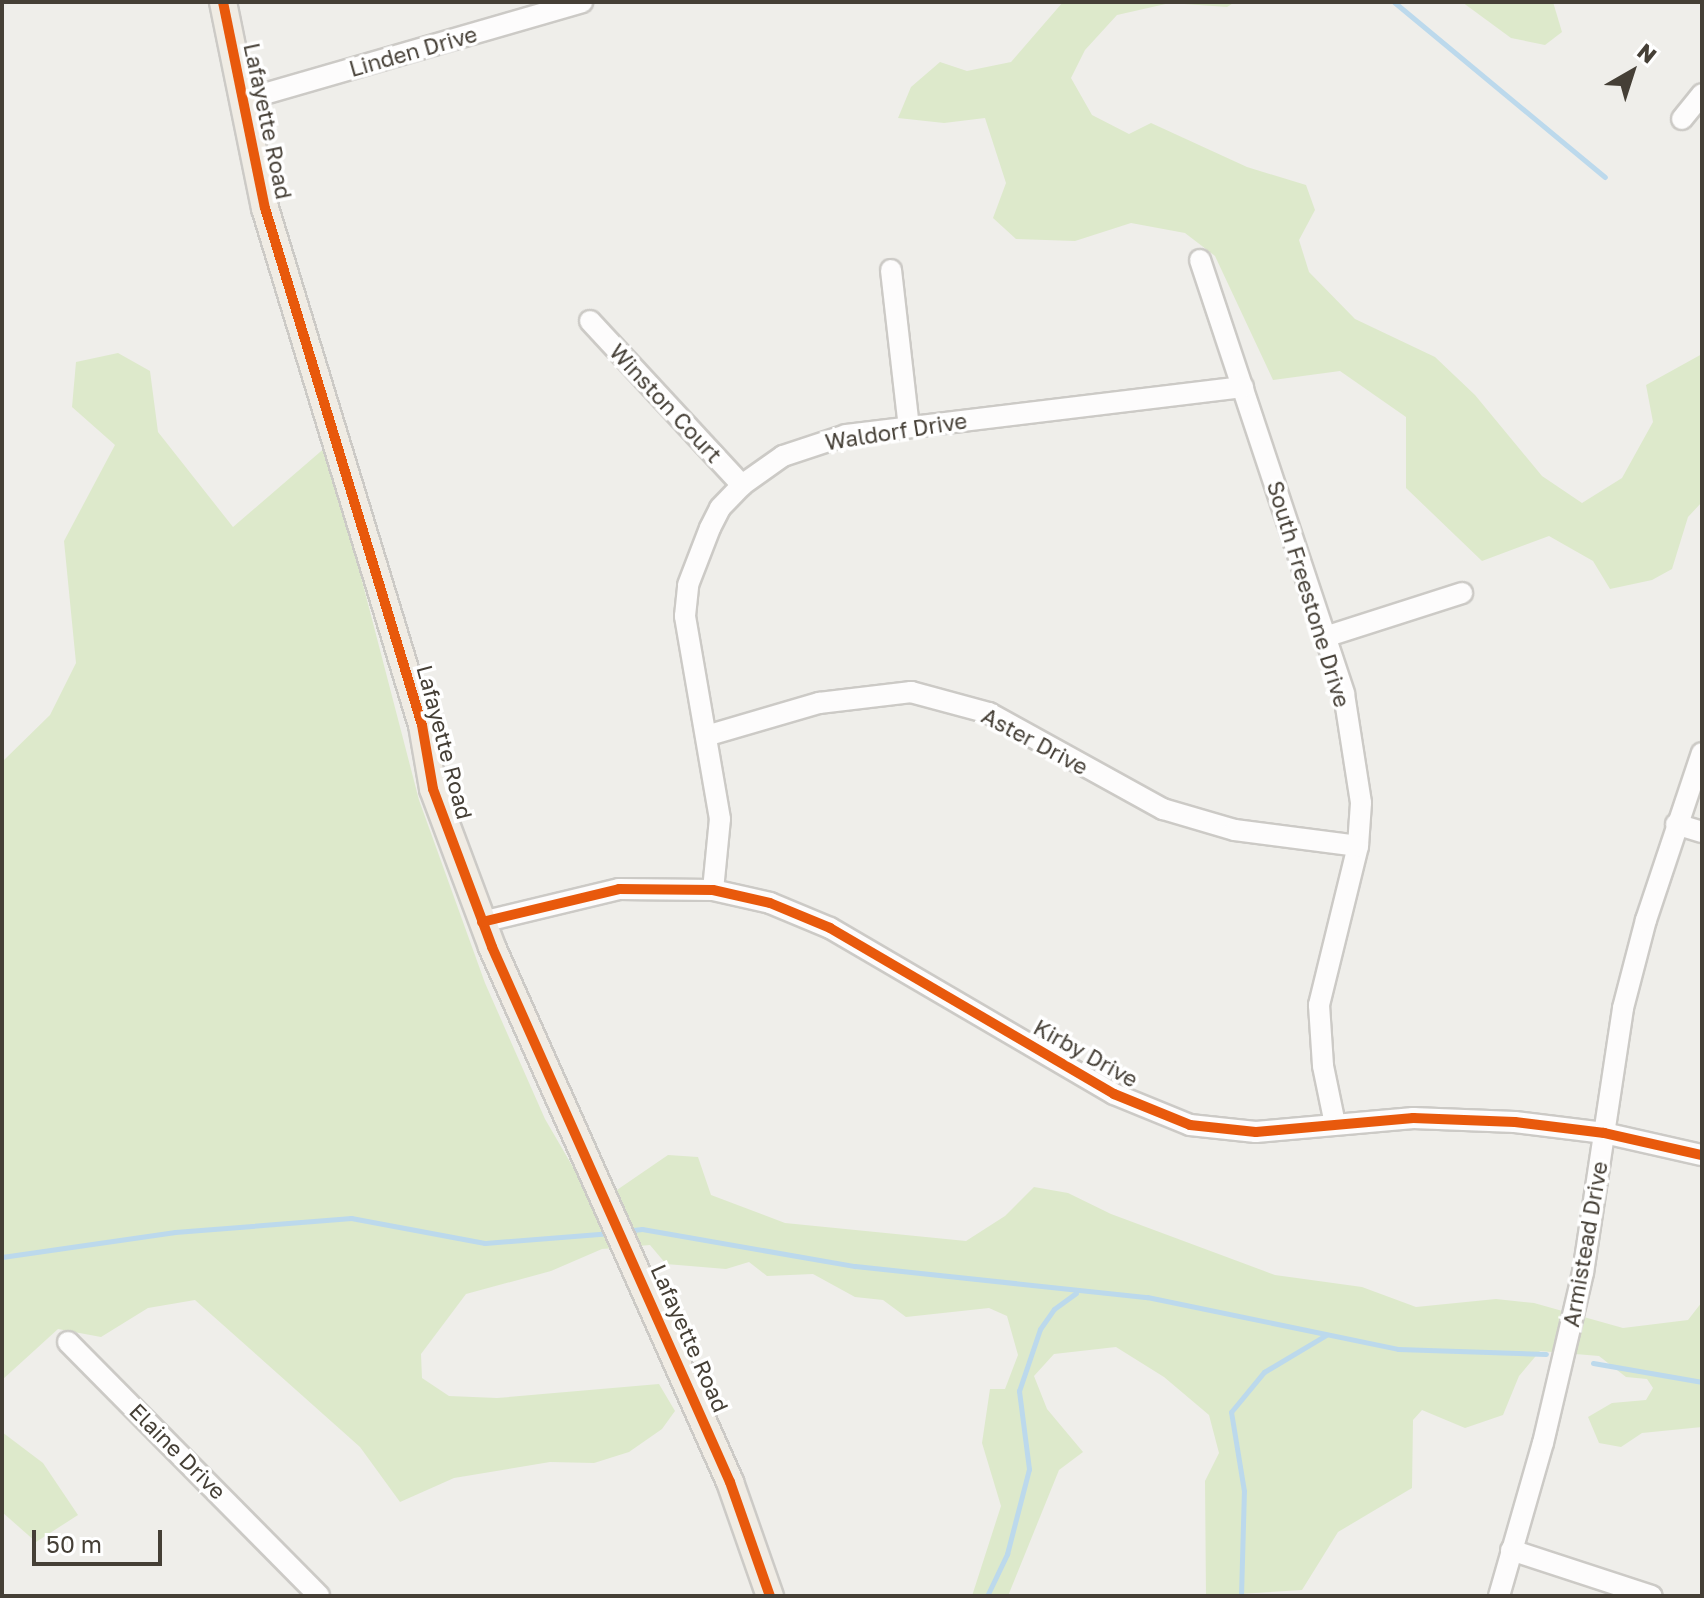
<!DOCTYPE html>
<style>
body{margin:0}
#map{position:relative;width:1704px;height:1598px;overflow:hidden;background:#efeeea;font-family:"Golos Text",sans-serif}
div>[style]{position:absolute}
.green>*{inset:0;background:#dde9cb}
.stream>*{height:5px;margin:-2.5px;padding:0 2.5px;transform-origin:2.5px;border-radius:2.5px;background:#bcd9ec}
.roads{filter:drop-shadow(2px 0 #cccac6) drop-shadow(-2px 0 #cccac6) drop-shadow(0 2px #cccac6) drop-shadow(0 -2px #cccac6)}
.minor>*{height:20px;margin:-10px;padding:0 10px;transform-origin:10px;border-radius:10px;background:#fdfcfc}
.major>*{height:26px;margin:-13px;padding:0 13px;transform-origin:13px;border-radius:13px;background:#f0ece4}
.cycleway>*{height:10px;margin:-5px;padding:0 5px;transform-origin:5px;border-radius:5px;background:#e8590c}
span{translate:-50% -50%;white-space:nowrap;text-align:center;line-height:1.15;-webkit-text-stroke:7px #fff;paint-order:stroke}
.street-label{font-size:22px;color:#453f36}
.frame{position:absolute;inset:0;border:4px solid #453f36;pointer-events:none}
.north{position:absolute;left:1592px;top:32px;width:80px;height:80px;-webkit-text-stroke:6px #fff;paint-order:stroke;rotate:39deg;font-size:22px;font-weight:700;line-height:32px;text-align:center;color:#453f36}
.north::after{content:'';display:block;margin:auto;width:28px;height:36px;background:#453f36;clip-path:polygon(50% 0,100% 100%,50% 72%,0 100%)}
.scale{position:absolute;left:32px;top:1530px;width:130px;height:36px;box-sizing:border-box;border:4px solid #453f36;border-top:0;padding-left:10px;font-size:24px;line-height:28px;white-space:nowrap;color:#453f36;-webkit-text-stroke:6px #fff;paint-order:stroke}
</style>
<div id="map">
<div class="green">
<div style="clip-path:polygon(1063px 2px,1235px 2px,1227px 7px,1170px 3px,1117px 15px,1085px 50px,1071px 78px,1092px 115px,1129px 134px,1151px 123px,1247px 167px,1306px 185px,1315px 210px,1299px 240px,1309px 272px,1355px 319px,1435px 357px,1475px 395px,1542px 476px,1582px 503px,1622px 478px,1653px 422px,1646px 385px,1702px 354px,1702px 502px,1688px 517px,1672px 569px,1652px 580px,1610px 589px,1593px 561px,1549px 536px,1482px 561px,1406px 488px,1406px 417px,1340px 371px,1273px 380px,1215px 256px,1185px 233px,1131px 223px,1075px 241px,1016px 239px,993px 218px,1006px 183px,985px 118px,944px 123px,898px 118px,911px 87px,940px 62px,967px 71px,1011px 62px)"></div>
<div style="clip-path:polygon(1462px 2px,1553px 2px,1562px 32px,1545px 45px,1511px 38px)"></div>
<div style="clip-path:polygon(118px 353px,150px 371px,158px 432px,233px 527px,327px 446px,419px 800px,485px 983px,545px 1119px,595px 1205px,668px 1155px,698px 1157px,711px 1195px,785px 1223px,966px 1241px,1005px 1216px,1034px 1187px,1068px 1193px,1111px 1214px,1275px 1275px,1362px 1287px,1416px 1307px,1496px 1299px,1534px 1303px,1623px 1328px,1688px 1320px,1702px 1302px,1702px 1427px,1642px 1433px,1621px 1447px,1599px 1443px,1588px 1417px,1612px 1403px,1646px 1400px,1653px 1388px,1647px 1379px,1626px 1377px,1599px 1356px,1540px 1351px,1519px 1376px,1503px 1415px,1465px 1428px,1422px 1410px,1413px 1420px,1412px 1488px,1338px 1532px,1302px 1590px,1206px 1596px,1205px 1481px,1219px 1453px,1209px 1415px,1164px 1377px,1116px 1347px,1054px 1354px,1034px 1376px,1047px 1409px,1083px 1452px,1059px 1470px,1008px 1596px,972px 1596px,1001px 1506px,982px 1443px,990px 1389px,1005px 1389px,1018px 1355px,1007px 1316px,989px 1308px,906px 1317px,883px 1300px,855px 1297px,813px 1274px,767px 1276px,749px 1262px,726px 1269px,666px 1264px,650px 1245px,602px 1249px,551px 1271px,466px 1294px,421px 1354px,422px 1378px,449px 1396px,497px 1398px,659px 1384px,675px 1411px,662px 1429px,629px 1452px,594px 1463px,550px 1462px,454px 1478px,400px 1502px,360px 1447px,195px 1300px,148px 1308px,101px 1337px,58px 1329px,2px 1380px,2px 762px,50px 715px,76px 663px,64px 541px,115px 445px,72px 407px,76px 362px)"></div>
<div style="clip-path:polygon(2px 1432px,43px 1463px,78px 1515px,36px 1542px,2px 1512px)"></div>
</div>
<div class="stream">
<div style="left:1394px;top:2px;width:274px;rotate:39.7deg"></div>
<div style="left:625px;top:1231px;width:17px;rotate:-7deg"></div>
<div style="left:642px;top:1229px;width:216px;rotate:9.9deg"></div>
<div style="left:855px;top:1266px;width:294px;rotate:6.1deg"></div>
<div style="left:1147px;top:1297px;width:256px;rotate:11.7deg"></div>
<div style="left:1398px;top:1349px;width:148px;rotate:1.9deg"></div>
<div style="left:2px;top:1257px;width:175px;rotate:-8.2deg"></div>
<div style="left:175px;top:1232px;width:177px;rotate:-4.5deg"></div>
<div style="left:351px;top:1218px;width:136px;rotate:10.6deg"></div>
<div style="left:485px;top:1243px;width:127px;rotate:-4.5deg"></div>
<div style="left:1593px;top:1363px;width:111px;rotate:9.9deg"></div>
<div style="left:987px;top:1596px;width:47px;rotate:-64.5deg"></div>
<div style="left:1007px;top:1554px;width:88px;rotate:-75.5deg"></div>
<div style="left:1029px;top:1469px;width:79px;rotate:-97.3deg"></div>
<div style="left:1019px;top:1391px;width:65px;rotate:-71.3deg"></div>
<div style="left:1040px;top:1329px;width:24px;rotate:-55deg"></div>
<div style="left:1054px;top:1309px;width:27px;rotate:-36deg"></div>
<div style="left:1241px;top:1596px;width:105px;rotate:-88.4deg"></div>
<div style="left:1244px;top:1491px;width:80px;rotate:-99.3deg"></div>
<div style="left:1231px;top:1412px;width:52px;rotate:-50.5deg"></div>
<div style="left:1264px;top:1372px;width:72px;rotate:-30.8deg"></div>
</div>
<div class="roads">
<div class="minor">
<div style="left:243px;top:100px;width:353px;rotate:-16.1deg"></div>
<div style="left:1682px;top:119px;width:32px;rotate:-51deg"></div>
<div style="left:1200px;top:260px;width:457px;rotate:71.6deg"></div>
<div style="left:1344px;top:694px;width:110px;rotate:81.1deg"></div>
<div style="left:1361px;top:803px;width:43px;rotate:94deg"></div>
<div style="left:1358px;top:846px;width:164px;rotate:103.8deg"></div>
<div style="left:1319px;top:1005px;width:61px;rotate:86.2deg"></div>
<div style="left:1323px;top:1066px;width:59px;rotate:78.3deg"></div>
<div style="left:891px;top:270px;width:158px;rotate:83.5deg"></div>
<div style="left:590px;top:321px;width:224px;rotate:47.2deg"></div>
<div style="left:1325px;top:637px;width:144px;rotate:-17.8deg"></div>
<div style="left:706px;top:736px;width:118px;rotate:-16.3deg"></div>
<div style="left:819px;top:703px;width:93px;rotate:-6.8deg"></div>
<div style="left:911px;top:692px;width:81px;rotate:15.1deg"></div>
<div style="left:989px;top:713px;width:199px;rotate:28.9deg"></div>
<div style="left:1163px;top:809px;width:75px;rotate:16.3deg"></div>
<div style="left:1235px;top:830px;width:124px;rotate:7.4deg"></div>
<div style="left:1676px;top:824px;width:27px;rotate:17deg"></div>
<div style="left:713px;top:890px;width:71px;rotate:-84.4deg"></div>
<div style="left:720px;top:819px;width:206px;rotate:-99.8deg"></div>
<div style="left:685px;top:616px;width:31px;rotate:-84deg"></div>
<div style="left:688px;top:585px;width:61px;rotate:-68.9deg"></div>
<div style="left:710px;top:528px;width:22px;rotate:-63deg"></div>
<div style="left:720px;top:508px;width:32px;rotate:-46deg"></div>
<div style="left:742px;top:485px;width:50px;rotate:-35.3deg"></div>
<div style="left:783px;top:456px;width:66px;rotate:-18.4deg"></div>
<div style="left:846px;top:435px;width:400px;rotate:-6.9deg"></div>
<div style="left:482px;top:922px;width:141px;rotate:-13.5deg"></div>
<div style="left:619px;top:889px;width:94px;rotate:0.6deg"></div>
<div style="left:713px;top:890px;width:58px;rotate:12.8deg"></div>
<div style="left:770px;top:903px;width:65px;rotate:22.6deg"></div>
<div style="left:830px;top:928px;width:329px;rotate:30.3deg"></div>
<div style="left:1114px;top:1094px;width:82px;rotate:22.2deg"></div>
<div style="left:1190px;top:1125px;width:66px;rotate:6.1deg"></div>
<div style="left:1256px;top:1132px;width:158px;rotate:-5.1deg"></div>
<div style="left:1413px;top:1118px;width:102px;rotate:2.2deg"></div>
<div style="left:1515px;top:1122px;width:90px;rotate:7deg"></div>
<div style="left:1604px;top:1133px;width:100px;rotate:12.7deg"></div>
<div style="left:68px;top:1342px;width:357px;rotate:45.3deg"></div>
<div style="left:1511px;top:1550px;width:148px;rotate:18.1deg"></div>
<div style="left:1499px;top:1596px;width:159px;rotate:-74deg"></div>
<div style="left:1543px;top:1443px;width:175px;rotate:-76.8deg"></div>
<div style="left:1583px;top:1273px;width:268px;rotate:-81.4deg"></div>
<div style="left:1623px;top:1008px;width:91px;rotate:-75.4deg"></div>
<div style="left:1646px;top:920px;width:176px;rotate:-71.5deg"></div>
</div>
<div class="major">
<div style="left:223px;top:2px;width:210px;rotate:78.5deg"></div>
<div style="left:265px;top:208px;width:540px;rotate:73.11deg"></div>
<div style="left:422px;top:725px;width:65px;rotate:80.2deg"></div>
<div style="left:433px;top:789px;width:169px;rotate:69.5deg"></div>
<div style="left:492px;top:947px;width:586px;rotate:66.02deg"></div>
<div style="left:730px;top:1482px;width:121px;rotate:70.7deg"></div>
</div>
</div>
<div class="cycleway">
<div style="left:223px;top:2px;width:210px;rotate:78.5deg"></div>
<div style="left:265px;top:208px;width:540px;rotate:73.11deg"></div>
<div style="left:422px;top:725px;width:65px;rotate:80.2deg"></div>
<div style="left:433px;top:789px;width:169px;rotate:69.5deg"></div>
<div style="left:492px;top:947px;width:586px;rotate:66.02deg"></div>
<div style="left:730px;top:1482px;width:121px;rotate:70.7deg"></div>
<div style="left:482px;top:922px;width:141px;rotate:-13.5deg"></div>
<div style="left:619px;top:889px;width:94px;rotate:0.6deg"></div>
<div style="left:713px;top:890px;width:58px;rotate:12.8deg"></div>
<div style="left:770px;top:903px;width:65px;rotate:22.6deg"></div>
<div style="left:830px;top:928px;width:329px;rotate:30.3deg"></div>
<div style="left:1114px;top:1094px;width:82px;rotate:22.2deg"></div>
<div style="left:1190px;top:1125px;width:66px;rotate:6.1deg"></div>
<div style="left:1256px;top:1132px;width:158px;rotate:-5.1deg"></div>
<div style="left:1413px;top:1118px;width:102px;rotate:2.2deg"></div>
<div style="left:1515px;top:1122px;width:90px;rotate:7deg"></div>
<div style="left:1604px;top:1133px;width:100px;rotate:12.7deg"></div>
</div>
<div class="street-label">
<span style="left:413px;top:51px;rotate:-16deg">Linden Drive</span>
<span style="left:268px;top:121px;rotate:78deg">Lafayette Road</span>
<span style="left:666px;top:403px;rotate:47deg">Winston Court</span>
<span style="left:896px;top:431px;rotate:-9deg">Waldorf Drive</span>
<span style="left:1309px;top:594px;rotate:73deg">South Freestone Drive</span>
<span style="left:1035px;top:741px;rotate:28deg">Aster Drive</span>
<span style="left:445px;top:742px;rotate:75deg">Lafayette Road</span>
<span style="left:1086px;top:1053px;rotate:29deg">Kirby Drive</span>
<span style="left:1585px;top:1244px;rotate:-80deg">Armistead Drive</span>
<span style="left:690px;top:1338px;rotate:66deg">Lafayette Road</span>
<span style="left:178px;top:1451px;rotate:45deg">Elaine Drive</span>
</div>
<div class="frame"></div>
<div class="north">N</div>
<div class="scale">50 m</div>
</div>
